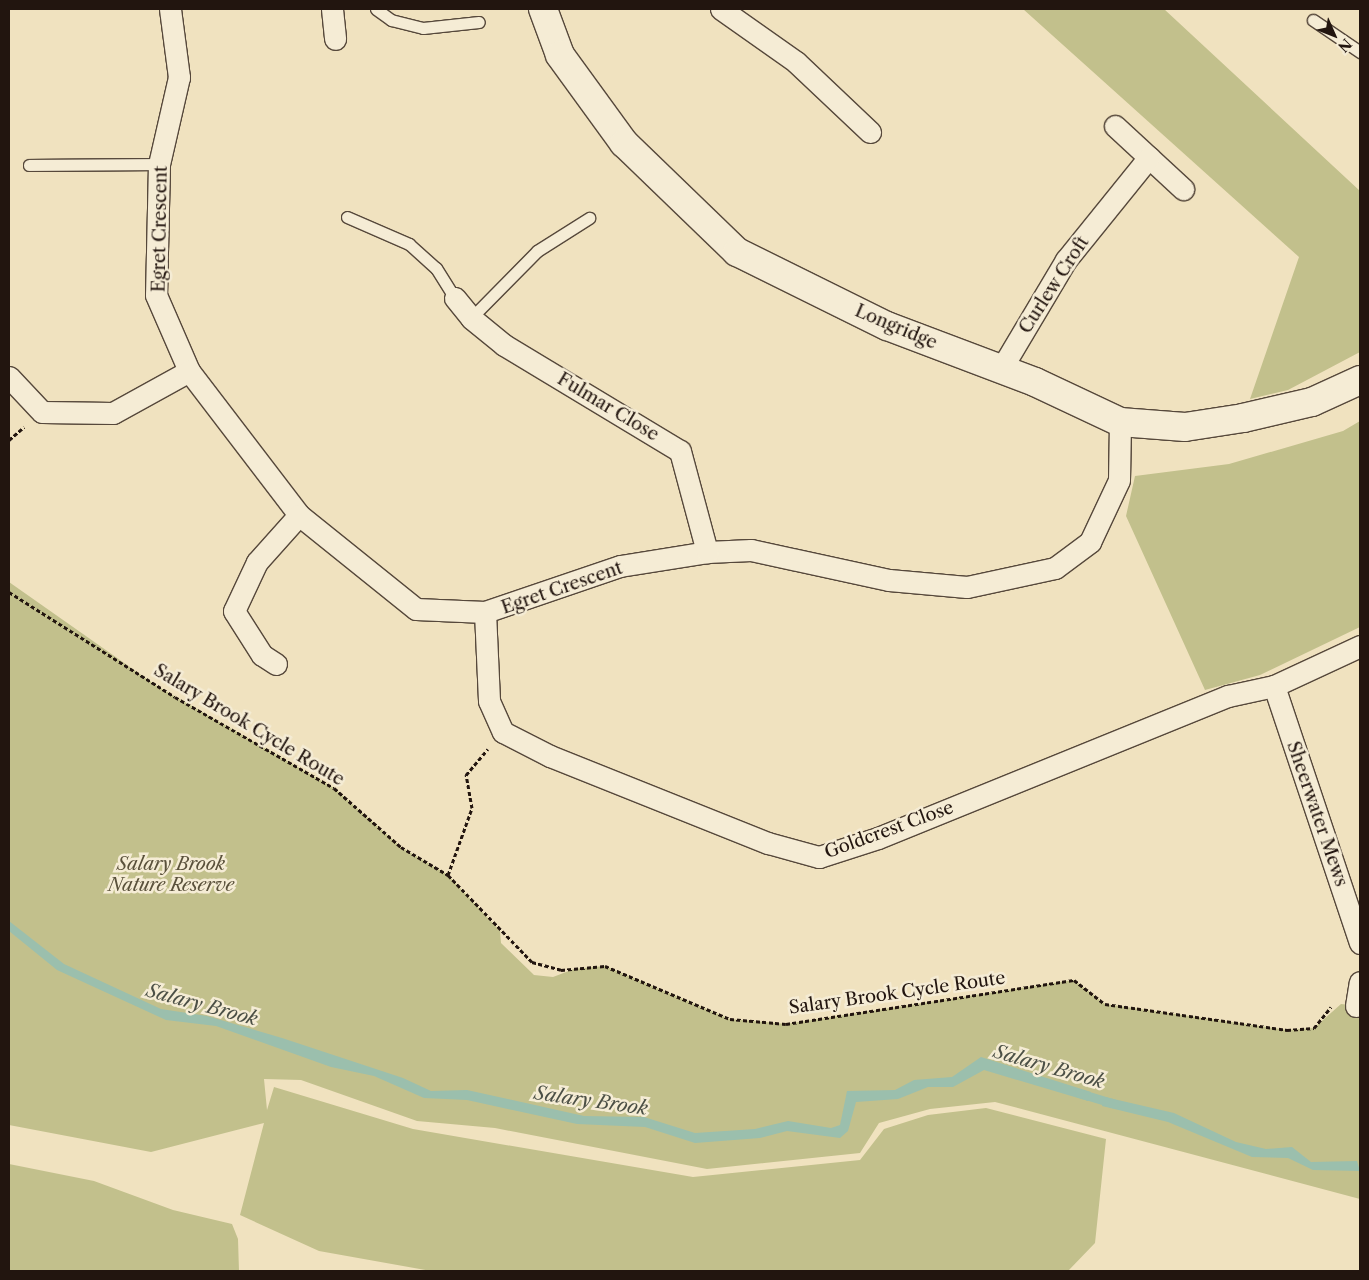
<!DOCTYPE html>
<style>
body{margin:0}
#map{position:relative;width:1369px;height:1280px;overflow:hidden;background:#f0e2bf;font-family:"Libre Caslon Text",serif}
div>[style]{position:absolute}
.green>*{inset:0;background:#c2c08c}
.water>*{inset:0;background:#9bbfad}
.stream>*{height:9px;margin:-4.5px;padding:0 4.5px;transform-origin:4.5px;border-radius:4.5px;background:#9bbfad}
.path>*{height:3px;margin-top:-1.5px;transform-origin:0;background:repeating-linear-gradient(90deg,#22150f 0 4px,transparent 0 6.5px)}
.roads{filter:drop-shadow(1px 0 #56483b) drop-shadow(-1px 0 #56483b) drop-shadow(0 1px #56483b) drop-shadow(0 -1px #56483b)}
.lane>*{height:11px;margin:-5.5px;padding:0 5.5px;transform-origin:5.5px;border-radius:5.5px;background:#f5ecd5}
.street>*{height:21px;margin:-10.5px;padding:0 10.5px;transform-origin:10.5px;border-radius:10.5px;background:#f5ecd5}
.secondary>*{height:28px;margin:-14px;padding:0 14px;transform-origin:14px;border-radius:14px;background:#f5ecd5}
span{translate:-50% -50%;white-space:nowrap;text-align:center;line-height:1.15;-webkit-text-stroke:5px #f5ecd5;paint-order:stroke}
.street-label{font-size:18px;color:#22150f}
.park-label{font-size:18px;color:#5a513b;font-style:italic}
.water-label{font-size:19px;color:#4c5046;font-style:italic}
.frame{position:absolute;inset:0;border:10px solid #22150f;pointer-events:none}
.north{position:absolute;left:1309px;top:10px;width:50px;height:50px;-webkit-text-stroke:4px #f5ecd5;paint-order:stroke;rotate:134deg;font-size:14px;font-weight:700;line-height:20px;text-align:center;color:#22150f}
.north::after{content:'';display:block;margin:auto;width:18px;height:22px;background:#22150f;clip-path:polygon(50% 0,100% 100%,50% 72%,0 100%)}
</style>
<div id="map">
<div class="green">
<div style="clip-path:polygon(1023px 9px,1164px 9px,1360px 191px,1360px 352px,1288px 390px,1250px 399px,1299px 257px)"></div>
<div style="clip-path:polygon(1360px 421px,1360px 627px,1260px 675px,1205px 690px,1126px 516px,1135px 476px,1229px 464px,1343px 431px)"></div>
<div style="clip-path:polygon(9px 582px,157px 686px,334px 788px,401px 847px,448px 875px,500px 931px,501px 943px,534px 975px,553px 977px,574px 969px,605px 966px,730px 1019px,786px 1024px,1074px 980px,1105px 1004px,1287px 1030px,1314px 1028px,1341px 1004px,1360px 1006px,1360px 1199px,995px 1102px,930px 1109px,879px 1123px,860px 1153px,707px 1169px,495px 1128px,417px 1121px,301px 1080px,264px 1079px,267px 1110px,274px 1087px,413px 1129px,693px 1177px,860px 1160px,884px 1129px,928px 1115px,986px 1108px,1106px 1139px,1095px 1243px,1068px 1271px,431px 1271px,319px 1251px,240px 1215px,264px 1123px,151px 1152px,9px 1125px)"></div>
<div style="clip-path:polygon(9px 1164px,94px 1181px,173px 1210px,232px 1224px,238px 1239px,239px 1271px,9px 1271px)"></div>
</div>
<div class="water">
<div style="clip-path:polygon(9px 921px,64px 964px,161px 1009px,207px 1016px,282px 1038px,403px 1078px,431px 1091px,467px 1090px,584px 1116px,644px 1117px,695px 1133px,755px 1129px,788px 1121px,831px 1128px,840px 1125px,847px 1091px,895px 1090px,914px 1080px,952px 1077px,981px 1057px,1091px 1092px,1088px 1101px,984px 1070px,953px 1087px,928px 1087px,898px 1099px,856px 1102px,848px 1131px,840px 1138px,787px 1131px,760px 1138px,695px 1143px,645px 1127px,577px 1124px,467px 1100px,424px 1098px,374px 1076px,331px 1067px,216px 1026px,166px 1020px,57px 970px,9px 931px)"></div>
<div style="clip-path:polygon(1105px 1097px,1174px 1113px,1236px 1142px,1266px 1149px,1292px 1147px,1311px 1162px,1357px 1161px,1360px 1171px,1313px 1170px,1288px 1158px,1252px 1157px,1168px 1122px,1102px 1106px)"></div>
</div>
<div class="stream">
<div style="left:1079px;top:1093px;width:37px;rotate:17deg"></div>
</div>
<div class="path">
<div style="left:9px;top:440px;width:20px;rotate:-41deg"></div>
<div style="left:9px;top:592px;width:196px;rotate:32.3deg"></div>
<div style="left:175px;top:697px;width:183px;rotate:29.8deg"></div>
<div style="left:334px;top:788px;width:89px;rotate:41.4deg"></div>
<div style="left:401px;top:847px;width:55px;rotate:30.8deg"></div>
<div style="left:448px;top:875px;width:121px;rotate:46deg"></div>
<div style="left:532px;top:962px;width:30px;rotate:15deg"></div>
<div style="left:561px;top:970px;width:44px;rotate:-5.2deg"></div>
<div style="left:605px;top:966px;width:136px;rotate:23deg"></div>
<div style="left:730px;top:1019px;width:56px;rotate:5.1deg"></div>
<div style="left:786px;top:1024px;width:291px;rotate:-8.7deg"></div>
<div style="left:1074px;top:980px;width:39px;rotate:38deg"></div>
<div style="left:1105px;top:1004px;width:184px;rotate:8.1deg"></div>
<div style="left:1287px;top:1030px;width:27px;rotate:-4deg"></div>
<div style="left:1314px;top:1028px;width:27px;rotate:-51deg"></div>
<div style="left:448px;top:875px;width:71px;rotate:-70.3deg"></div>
<div style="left:472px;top:808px;width:34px;rotate:-100deg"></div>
<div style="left:466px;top:775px;width:34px;rotate:-50deg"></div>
</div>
<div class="roads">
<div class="lane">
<div style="left:376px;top:9px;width:19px;rotate:36deg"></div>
<div style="left:391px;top:20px;width:33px;rotate:14deg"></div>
<div style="left:423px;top:28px;width:56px;rotate:-6.1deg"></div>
<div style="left:1313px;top:20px;width:57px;rotate:34.2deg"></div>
<div style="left:29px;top:165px;width:130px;rotate:-0.4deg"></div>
<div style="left:347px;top:217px;width:68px;rotate:23.5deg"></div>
<div style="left:409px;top:244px;width:36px;rotate:42deg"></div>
<div style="left:436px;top:268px;width:36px;rotate:58deg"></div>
<div style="left:471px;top:318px;width:94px;rotate:-45.4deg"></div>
<div style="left:537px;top:251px;width:62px;rotate:-32.4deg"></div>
</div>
<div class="street">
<div style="left:170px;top:9px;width:69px;rotate:82.5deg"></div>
<div style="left:179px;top:77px;width:89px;rotate:102.9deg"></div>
<div style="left:159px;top:164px;width:131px;rotate:91.3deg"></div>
<div style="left:156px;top:295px;width:83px;rotate:66.5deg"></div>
<div style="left:189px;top:371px;width:181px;rotate:52.6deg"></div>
<div style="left:299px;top:515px;width:150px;rotate:38.8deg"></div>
<div style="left:416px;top:609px;width:69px;rotate:2.5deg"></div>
<div style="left:485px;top:612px;width:143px;rotate:-18.8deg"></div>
<div style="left:620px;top:566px;width:88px;rotate:-9.1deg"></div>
<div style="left:707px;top:552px;width:44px;rotate:-2.6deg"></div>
<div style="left:751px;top:550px;width:141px;rotate:12.3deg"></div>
<div style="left:889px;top:580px;width:78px;rotate:5.1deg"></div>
<div style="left:967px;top:587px;width:90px;rotate:-12.2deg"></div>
<div style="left:1055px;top:568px;width:44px;rotate:-36.6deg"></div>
<div style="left:1090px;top:542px;width:68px;rotate:-64.9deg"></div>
<div style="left:1119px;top:480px;width:58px;rotate:-89deg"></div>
<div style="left:332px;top:9px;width:30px;rotate:84deg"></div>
<div style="left:721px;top:9px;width:92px;rotate:35.2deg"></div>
<div style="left:796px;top:62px;width:102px;rotate:43.4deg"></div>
<div style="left:1115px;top:126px;width:93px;rotate:42.8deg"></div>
<div style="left:455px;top:298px;width:26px;rotate:51deg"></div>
<div style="left:471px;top:318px;width:43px;rotate:39.3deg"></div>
<div style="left:504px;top:345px;width:205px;rotate:31.1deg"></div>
<div style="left:680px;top:451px;width:105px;rotate:75deg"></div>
<div style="left:1001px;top:369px;width:127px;rotate:-59.2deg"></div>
<div style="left:1066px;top:260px;width:132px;rotate:-51.1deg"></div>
<div style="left:9px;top:377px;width:48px;rotate:46.7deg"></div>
<div style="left:42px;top:412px;width:71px;rotate:0.8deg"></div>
<div style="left:113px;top:413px;width:87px;rotate:-28.9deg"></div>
<div style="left:485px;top:612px;width:89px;rotate:87.4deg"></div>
<div style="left:489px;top:701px;width:34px;rotate:66deg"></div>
<div style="left:503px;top:732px;width:53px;rotate:27.1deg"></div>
<div style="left:550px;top:756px;width:235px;rotate:21.8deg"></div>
<div style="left:768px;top:843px;width:53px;rotate:15.4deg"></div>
<div style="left:819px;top:857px;width:62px;rotate:-17.9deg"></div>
<div style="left:878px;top:838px;width:378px;rotate:-22.1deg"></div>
<div style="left:1228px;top:696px;width:47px;rotate:-12.3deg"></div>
<div style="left:1274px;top:686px;width:95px;rotate:-24.9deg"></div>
<div style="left:276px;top:664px;width:17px;rotate:-147deg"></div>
<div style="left:262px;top:655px;width:52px;rotate:-122.5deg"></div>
<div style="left:234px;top:611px;width:54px;rotate:-64.9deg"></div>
<div style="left:257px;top:562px;width:63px;rotate:-48.2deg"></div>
<div style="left:1274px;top:686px;width:271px;rotate:71.5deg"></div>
<div style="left:1356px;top:1006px;width:24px;rotate:-81deg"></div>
</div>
<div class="secondary">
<div style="left:543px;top:9px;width:49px;rotate:69.7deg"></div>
<div style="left:560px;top:55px;width:109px;rotate:54deg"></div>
<div style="left:624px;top:143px;width:157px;rotate:44deg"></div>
<div style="left:737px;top:252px;width:167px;rotate:26.3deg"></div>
<div style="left:887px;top:326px;width:158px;rotate:20.7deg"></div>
<div style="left:1035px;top:382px;width:94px;rotate:25.2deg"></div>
<div style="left:1120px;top:422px;width:65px;rotate:4.4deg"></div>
<div style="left:1185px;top:427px;width:59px;rotate:-8.8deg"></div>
<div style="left:1243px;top:418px;width:71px;rotate:-13.1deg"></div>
<div style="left:1312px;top:402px;width:53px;rotate:-24.6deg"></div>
</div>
</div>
<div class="street-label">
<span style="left:160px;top:229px;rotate:-89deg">Egret Crescent</span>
<span style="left:1054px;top:285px;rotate:-57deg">Curlew Croft</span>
<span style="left:896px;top:327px;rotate:23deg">Longridge</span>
<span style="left:608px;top:407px;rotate:31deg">Fulmar Close</span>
<span style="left:562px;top:588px;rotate:-19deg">Egret Crescent</span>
<span style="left:249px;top:725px;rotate:31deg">Salary Brook Cycle Route</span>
<span style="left:1317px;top:814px;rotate:71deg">Sheerwater Mews</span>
<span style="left:889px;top:830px;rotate:-20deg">Goldcrest Close</span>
<span style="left:897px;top:993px;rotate:-8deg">Salary Brook Cycle Route</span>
</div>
<div class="park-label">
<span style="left:171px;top:875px">Salary Brook<br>Nature Reserve</span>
</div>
<div class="water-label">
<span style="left:202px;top:1005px;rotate:15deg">Salary Brook</span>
<span style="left:1049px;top:1067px;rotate:16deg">Salary Brook</span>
<span style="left:591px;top:1101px;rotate:8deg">Salary Brook</span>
</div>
<div class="frame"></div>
<div class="north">N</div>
</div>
